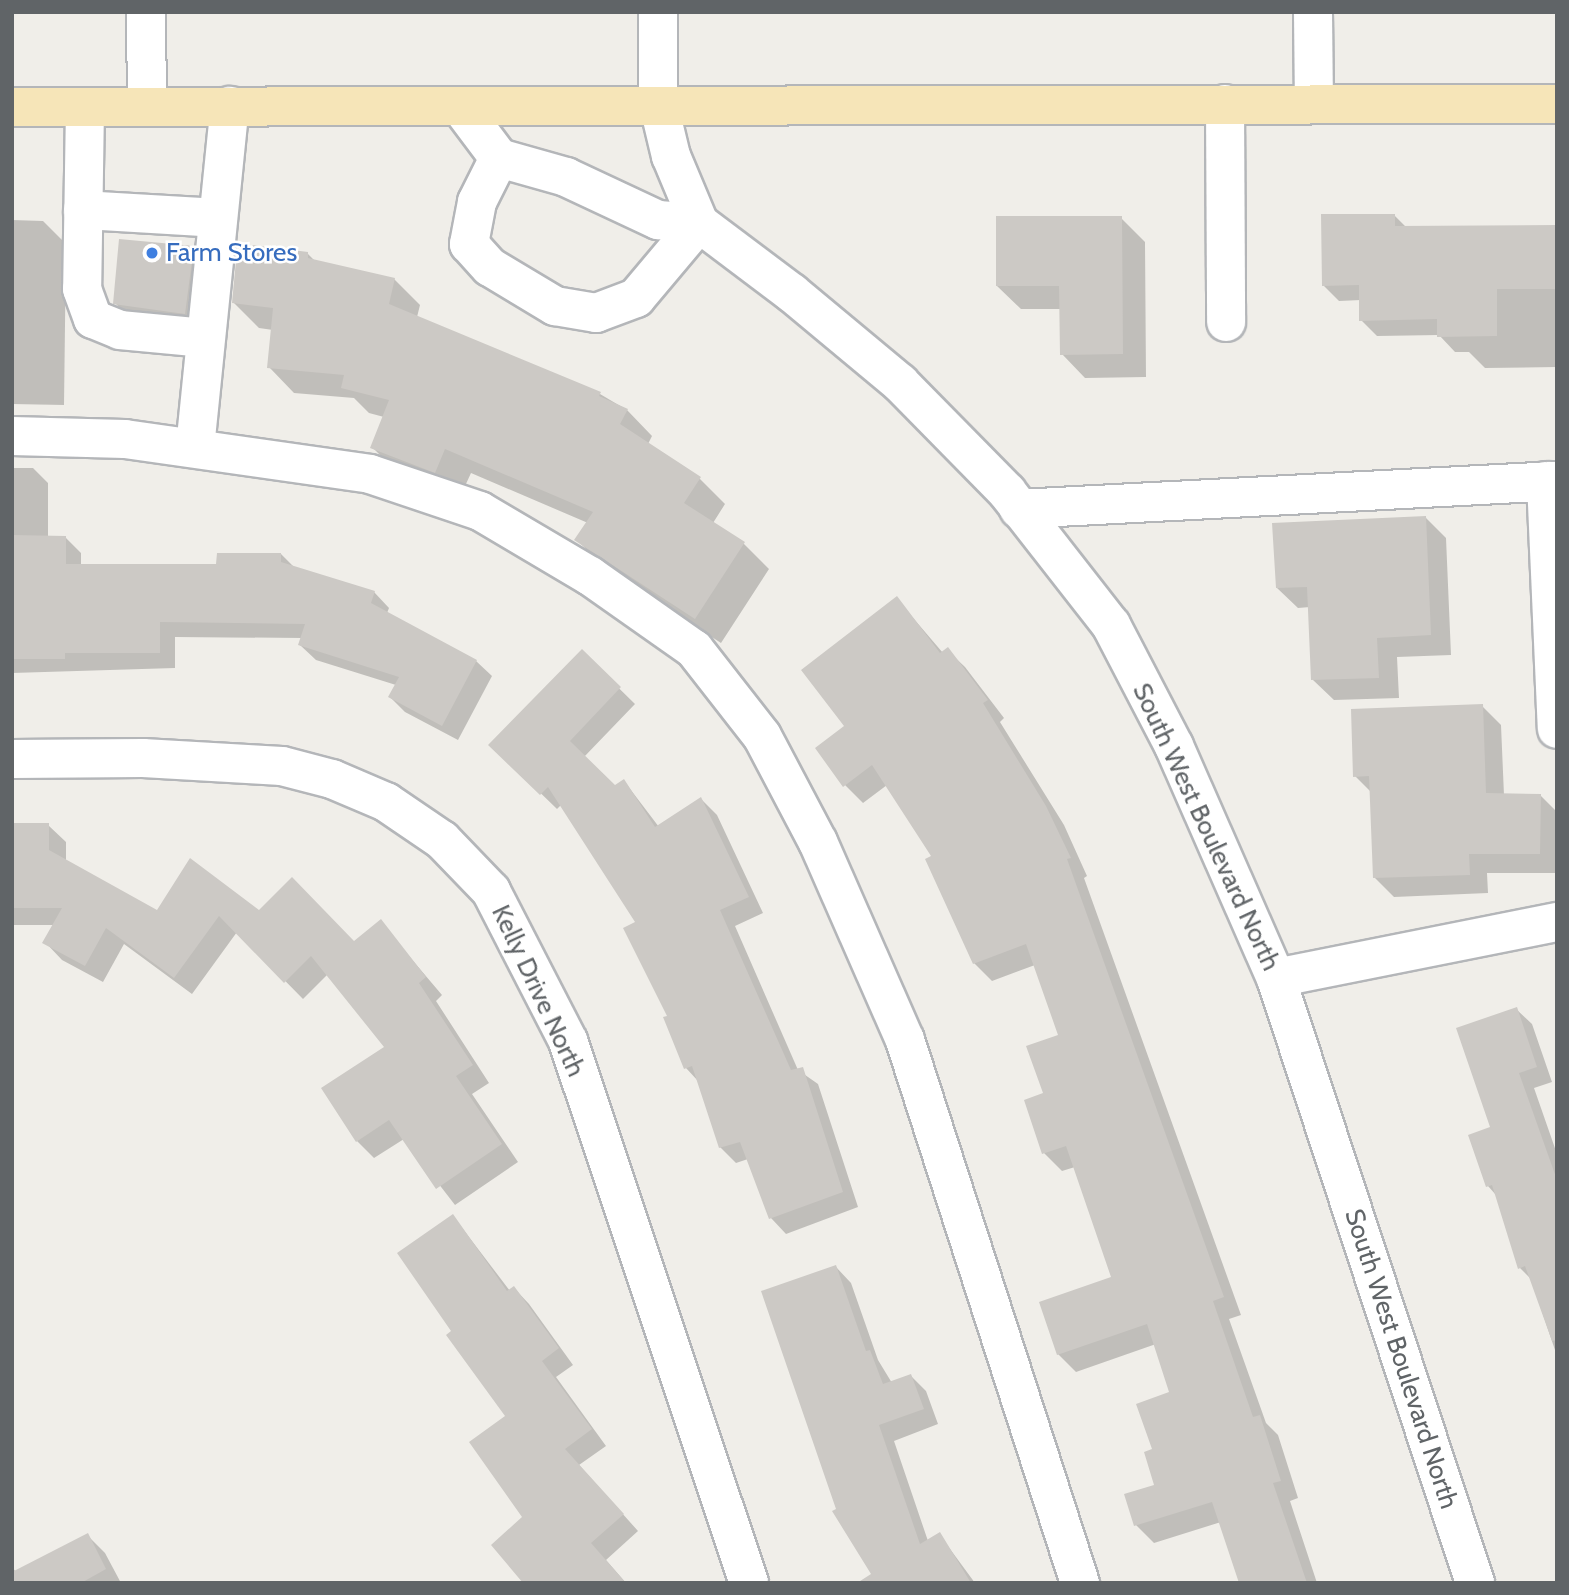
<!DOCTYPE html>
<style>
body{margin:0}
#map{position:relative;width:1569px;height:1595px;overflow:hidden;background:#f0eee9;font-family:Cabin,sans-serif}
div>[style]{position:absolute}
.shadow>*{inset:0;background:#0003}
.building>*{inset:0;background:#ccc9c5}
.roads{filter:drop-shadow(2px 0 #b4b6b9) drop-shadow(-2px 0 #b4b6b9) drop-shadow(0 2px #b4b6b9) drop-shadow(0 -2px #b4b6b9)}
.minor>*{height:38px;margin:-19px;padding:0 19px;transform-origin:19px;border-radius:19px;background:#fff}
.major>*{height:38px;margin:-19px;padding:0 19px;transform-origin:19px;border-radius:19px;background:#f6e5b8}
.dots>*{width:19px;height:19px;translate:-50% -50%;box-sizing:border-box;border:4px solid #fff;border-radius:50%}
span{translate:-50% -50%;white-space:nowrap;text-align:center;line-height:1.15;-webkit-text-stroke:5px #fff;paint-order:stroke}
.shop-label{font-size:26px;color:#366cbe}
.left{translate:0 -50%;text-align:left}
.street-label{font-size:26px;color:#606467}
.frame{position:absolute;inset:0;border:14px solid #606467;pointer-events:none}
</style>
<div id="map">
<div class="shadow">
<div style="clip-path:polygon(1394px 215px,1407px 228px,1557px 227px,1557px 367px,1485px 368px,1469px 352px,1455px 352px,1439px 335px,1377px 336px,1361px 320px,1361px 300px,1339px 301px,1323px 285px)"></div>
<div style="clip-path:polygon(1121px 218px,1145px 242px,1146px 377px,1085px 378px,1062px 354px,1061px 309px,1021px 309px,997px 286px)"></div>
<div style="clip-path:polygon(12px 220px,43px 221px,66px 244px,64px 405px,12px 404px)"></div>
<div style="clip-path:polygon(193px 247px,209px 263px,200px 329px,131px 319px,115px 303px)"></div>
<div style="clip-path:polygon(308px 254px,315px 261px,394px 279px,420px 305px,417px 317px,600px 394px,627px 410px,652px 436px,648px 444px,700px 479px,725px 504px,713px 523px,744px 544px,769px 569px,721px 643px,602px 565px,577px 540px,588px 523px,471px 473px,460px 497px,398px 473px,372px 447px,384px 417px,369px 413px,354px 398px,294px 393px,269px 367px,273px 330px,259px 328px,234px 303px)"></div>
<div style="clip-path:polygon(12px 468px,33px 468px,48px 483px,48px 537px,66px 538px,81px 553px,81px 565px,218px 565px,281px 554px,294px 567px,374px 592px,389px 608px,387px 613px,476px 661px,492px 676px,458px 740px,405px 712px,390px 697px,396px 685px,316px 660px,300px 645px,302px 638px,175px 637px,175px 668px,12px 673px)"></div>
<div style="clip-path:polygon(1425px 517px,1446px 538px,1451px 655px,1397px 657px,1399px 698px,1334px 700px,1313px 680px,1310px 607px,1298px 608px,1277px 588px)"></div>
<div style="clip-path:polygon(896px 598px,943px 653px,947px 650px,965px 667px,1004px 718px,1000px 722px,1064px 825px,1087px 876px,1084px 878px,1241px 1315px,1229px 1319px,1266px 1423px,1278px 1435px,1298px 1498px,1290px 1501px,1317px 1583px,1241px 1583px,1221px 1522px,1154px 1543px,1136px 1525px,1156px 1486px,1155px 1451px,1171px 1393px,1156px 1344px,1076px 1372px,1058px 1354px,1113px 1278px,1075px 1167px,1062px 1171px,1044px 1153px,1045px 1094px,1061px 1037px,1035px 965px,992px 981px,974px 963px,934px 857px,887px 785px,863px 803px,845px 785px,846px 727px)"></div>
<div style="clip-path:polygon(582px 652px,635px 704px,584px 757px,615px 787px,624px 781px,659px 827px,701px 799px,717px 815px,763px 913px,735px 926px,798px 1070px,818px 1084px,858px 1207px,786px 1234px,771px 1218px,748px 1159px,736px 1163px,720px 1147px,698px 1081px,686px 1068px,638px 923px,561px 805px,557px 809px,491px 745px)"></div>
<div style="clip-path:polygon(1482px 706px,1501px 725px,1504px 795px,1540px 795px,1557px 812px,1557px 873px,1487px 873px,1488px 893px,1394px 897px,1374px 877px,1371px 792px,1355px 776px)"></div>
<div style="clip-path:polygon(12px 825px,48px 825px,66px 842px,66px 861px,158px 912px,260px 912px,354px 943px,380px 922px,442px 995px,436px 1001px,489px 1083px,472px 1094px,518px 1162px,455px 1205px,404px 1139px,374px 1158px,357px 1141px,387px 1047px,328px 974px,303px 999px,237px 932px,192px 994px,124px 944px,103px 982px,62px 960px,45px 942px,54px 925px,12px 925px)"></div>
<div style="clip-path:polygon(1516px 1009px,1532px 1024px,1552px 1082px,1534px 1088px,1557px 1154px,1557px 1356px,1531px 1279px,1520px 1268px,1496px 1195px,1488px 1186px,1492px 1128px)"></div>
<div style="clip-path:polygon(453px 1216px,510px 1291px,514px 1288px,529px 1304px,573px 1365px,556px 1377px,606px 1446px,579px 1465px,638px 1531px,606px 1560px,626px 1583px,526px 1583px,525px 1517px,507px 1417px,453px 1332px)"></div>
<div style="clip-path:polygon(836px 1267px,851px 1283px,878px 1360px,892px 1383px,911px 1376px,926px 1391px,938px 1424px,894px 1441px,928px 1541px,939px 1534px,975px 1583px,879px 1583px,838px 1510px)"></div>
<div style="clip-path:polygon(87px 1535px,105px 1553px,121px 1583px,12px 1583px,12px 1567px,16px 1572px)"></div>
</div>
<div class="building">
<div style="clip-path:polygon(1321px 214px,1395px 214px,1395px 226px,1557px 225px,1557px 289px,1497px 289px,1497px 336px,1437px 337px,1437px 319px,1359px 321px,1359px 285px,1322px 286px)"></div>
<div style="clip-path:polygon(996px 216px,1122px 216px,1123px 354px,1060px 355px,1059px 286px,996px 286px)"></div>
<div style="clip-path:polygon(119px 239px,194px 246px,185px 314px,113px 304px)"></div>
<div style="clip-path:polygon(252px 245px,308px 252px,308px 258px,395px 278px,389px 304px,601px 392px,599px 396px,628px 409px,620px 424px,701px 477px,684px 503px,745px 542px,695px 619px,574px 540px,593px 512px,445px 449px,435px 473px,370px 448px,389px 400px,341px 388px,344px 375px,267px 368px,273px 308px,232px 303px,237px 250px,252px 251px)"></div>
<div style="clip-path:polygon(1426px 516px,1431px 635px,1377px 638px,1379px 678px,1311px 680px,1307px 587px,1276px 588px,1272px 523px)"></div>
<div style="clip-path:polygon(12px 535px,66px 536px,66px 564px,216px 564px,217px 553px,281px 553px,281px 562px,375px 591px,371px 603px,477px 660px,442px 726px,388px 697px,399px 677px,298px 645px,305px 624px,160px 622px,160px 653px,65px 653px,65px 659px,12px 659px)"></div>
<div style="clip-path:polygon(897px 596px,940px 653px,948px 647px,988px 700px,983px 703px,1046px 806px,1071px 858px,1067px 859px,1224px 1297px,1213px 1301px,1253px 1417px,1260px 1415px,1281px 1481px,1273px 1483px,1307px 1583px,1239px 1583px,1212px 1502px,1134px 1526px,1124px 1494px,1154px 1485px,1144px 1452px,1152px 1449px,1136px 1404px,1169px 1392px,1147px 1324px,1057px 1355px,1039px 1302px,1111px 1277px,1066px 1146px,1042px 1154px,1024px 1100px,1043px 1093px,1026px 1046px,1058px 1035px,1026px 944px,973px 964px,925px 859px,931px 856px,872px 765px,843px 787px,815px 748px,844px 726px,801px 670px)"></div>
<div style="clip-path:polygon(582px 649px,621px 687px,570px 741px,615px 785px,624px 779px,655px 827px,701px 797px,749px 897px,720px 910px,791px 1070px,803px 1067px,843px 1192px,769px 1219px,740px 1142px,719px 1148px,692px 1066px,684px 1069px,663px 1017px,667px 1016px,623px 928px,635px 922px,548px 787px,540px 795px,488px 745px)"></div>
<div style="clip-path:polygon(1483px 704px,1486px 793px,1541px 794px,1540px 854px,1469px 854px,1470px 875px,1373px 878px,1369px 776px,1353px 777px,1351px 709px)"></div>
<div style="clip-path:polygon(12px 823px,49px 823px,49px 850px,157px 910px,190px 858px,259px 910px,292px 877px,354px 941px,381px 919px,426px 977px,419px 983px,473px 1065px,456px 1076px,502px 1144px,436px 1189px,389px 1120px,356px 1142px,321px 1088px,384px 1047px,311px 956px,284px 983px,219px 916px,174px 978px,106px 928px,85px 966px,42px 943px,62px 908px,12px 908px)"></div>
<div style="clip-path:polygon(1517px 1007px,1537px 1067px,1519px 1073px,1557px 1180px,1557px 1340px,1552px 1341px,1525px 1266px,1518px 1269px,1492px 1185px,1486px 1187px,1468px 1135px,1490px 1127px,1456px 1028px)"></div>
<div style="clip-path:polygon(453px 1214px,507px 1291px,514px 1286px,559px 1348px,542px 1361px,592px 1429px,565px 1449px,624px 1514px,591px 1543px,626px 1583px,523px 1583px,491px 1545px,522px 1517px,469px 1442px,505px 1416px,446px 1335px,451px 1331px,397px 1253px)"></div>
<div style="clip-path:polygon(836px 1265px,866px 1351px,870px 1350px,883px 1384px,911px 1374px,924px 1409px,879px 1425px,920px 1544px,940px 1532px,971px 1583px,857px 1583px,871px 1574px,832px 1511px,836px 1509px,761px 1291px)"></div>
<div style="clip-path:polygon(88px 1533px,106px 1569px,81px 1583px,12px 1583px,12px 1572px)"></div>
</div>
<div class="roads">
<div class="minor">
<div style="left:146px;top:12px;width:95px;rotate:89.4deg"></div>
<div style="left:658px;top:12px;width:90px;rotate:90deg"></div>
<div style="left:658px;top:102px;width:56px;rotate:76.5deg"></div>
<div style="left:671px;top:156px;width:73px;rotate:67.3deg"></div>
<div style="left:699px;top:223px;width:116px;rotate:37deg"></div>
<div style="left:792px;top:293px;width:141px;rotate:39.8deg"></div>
<div style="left:900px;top:383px;width:153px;rotate:45.5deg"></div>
<div style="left:1007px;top:492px;width:169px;rotate:52deg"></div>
<div style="left:1111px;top:625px;width:136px;rotate:62.5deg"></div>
<div style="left:1174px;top:746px;width:253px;rotate:66.3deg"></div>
<div style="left:1276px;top:978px;width:637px;rotate:71.79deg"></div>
<div style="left:1313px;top:12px;width:92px;rotate:89.4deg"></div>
<div style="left:1225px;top:104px;width:218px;rotate:89.7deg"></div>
<div style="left:460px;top:106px;width:65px;rotate:53.1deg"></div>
<div style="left:499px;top:158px;width:70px;rotate:15.8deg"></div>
<div style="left:566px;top:177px;width:102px;rotate:25.1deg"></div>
<div style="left:658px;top:220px;width:41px;rotate:4.2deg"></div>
<div style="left:85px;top:107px;width:182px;rotate:90.9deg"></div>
<div style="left:82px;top:289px;width:32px;rotate:70deg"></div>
<div style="left:93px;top:319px;width:29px;rotate:22deg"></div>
<div style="left:120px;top:330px;width:85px;rotate:5.4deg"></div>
<div style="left:499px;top:158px;width:49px;rotate:116.6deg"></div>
<div style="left:477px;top:202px;width:43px;rotate:100.8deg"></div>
<div style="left:469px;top:244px;width:31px;rotate:48deg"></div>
<div style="left:490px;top:267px;width:76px;rotate:31deg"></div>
<div style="left:555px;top:306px;width:42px;rotate:9.7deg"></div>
<div style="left:596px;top:313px;width:43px;rotate:-20.6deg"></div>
<div style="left:636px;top:298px;width:98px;rotate:-50deg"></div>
<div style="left:83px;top:210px;width:134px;rotate:3.4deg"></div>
<div style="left:12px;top:436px;width:113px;rotate:1.5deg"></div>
<div style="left:125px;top:439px;width:247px;rotate:8.1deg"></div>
<div style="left:370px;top:474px;width:116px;rotate:18.6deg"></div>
<div style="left:480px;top:511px;width:128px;rotate:30.6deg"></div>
<div style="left:590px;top:576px;width:127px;rotate:35.1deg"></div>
<div style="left:694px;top:649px;width:110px;rotate:52deg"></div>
<div style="left:762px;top:736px;width:120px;rotate:62.2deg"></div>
<div style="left:818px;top:842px;width:216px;rotate:66.3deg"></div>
<div style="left:905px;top:1040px;width:571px;rotate:72.14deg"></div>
<div style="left:195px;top:448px;width:344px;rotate:-84.2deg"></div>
<div style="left:1546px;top:481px;width:248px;rotate:87.5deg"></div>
<div style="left:1019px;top:509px;width:539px;rotate:-2.98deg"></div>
<div style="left:12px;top:759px;width:131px;rotate:-0.4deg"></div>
<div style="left:143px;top:758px;width:139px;rotate:3.3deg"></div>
<div style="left:282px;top:766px;width:52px;rotate:14.6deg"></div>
<div style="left:332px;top:779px;width:59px;rotate:23.1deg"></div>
<div style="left:386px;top:802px;width:68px;rotate:34.2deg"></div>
<div style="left:442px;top:840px;width:71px;rotate:46.1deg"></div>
<div style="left:491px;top:891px;width:169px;rotate:62.8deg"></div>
<div style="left:568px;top:1041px;width:571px;rotate:71.53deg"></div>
<div style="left:1276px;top:978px;width:287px;rotate:-11.3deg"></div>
</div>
<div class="major">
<div style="left:12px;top:107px;width:1545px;rotate:-0.11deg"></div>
</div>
</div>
<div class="dots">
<div style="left:152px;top:253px;background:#3f7fe0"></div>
</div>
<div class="shop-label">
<span class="left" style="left:166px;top:253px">Farm Stores</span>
</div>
<div class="street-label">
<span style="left:1206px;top:827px;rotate:65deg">South West Boulevard North</span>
<span style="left:538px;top:991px;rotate:65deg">Kelly Drive North</span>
<span style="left:1401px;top:1359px;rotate:72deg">South West Boulevard North</span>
</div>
<div class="frame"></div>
</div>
